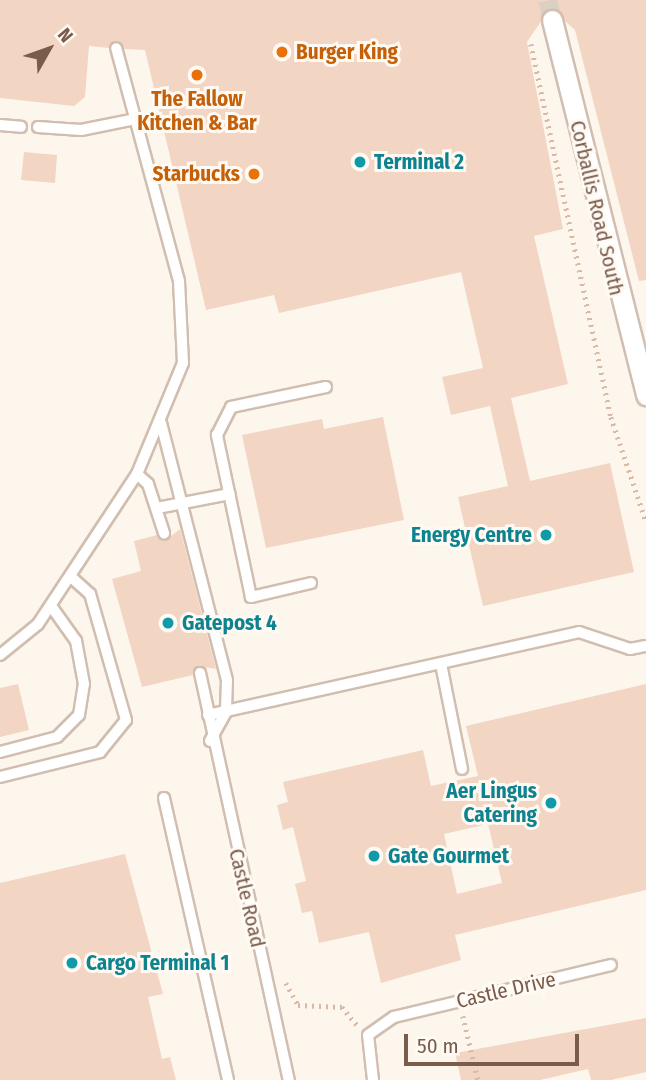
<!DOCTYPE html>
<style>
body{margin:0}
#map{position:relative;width:646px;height:1080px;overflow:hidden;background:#fdf6ec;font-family:"Fira Sans Condensed",sans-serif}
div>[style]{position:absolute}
.building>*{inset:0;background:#f3d5c3}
.minor-tunnel>*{height:19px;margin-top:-9.5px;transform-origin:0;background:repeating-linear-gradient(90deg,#dcd0c4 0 19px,transparent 0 29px)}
.path>*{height:4.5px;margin-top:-2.25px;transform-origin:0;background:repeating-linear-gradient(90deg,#d9b8a5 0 2px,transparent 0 7px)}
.roads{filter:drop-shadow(2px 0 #d1beb0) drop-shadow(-2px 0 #d1beb0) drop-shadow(0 2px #d1beb0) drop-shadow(0 -2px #d1beb0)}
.service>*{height:10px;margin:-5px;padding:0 5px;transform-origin:5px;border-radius:5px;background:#fff}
.minor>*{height:19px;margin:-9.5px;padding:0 9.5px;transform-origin:9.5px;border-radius:9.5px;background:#fff}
.dots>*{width:19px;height:19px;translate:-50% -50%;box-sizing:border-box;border:4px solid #fffaf3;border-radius:50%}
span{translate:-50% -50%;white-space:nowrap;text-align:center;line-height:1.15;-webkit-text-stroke:6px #fffaf3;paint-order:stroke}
.food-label{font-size:21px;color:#c56008;font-weight:700}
.left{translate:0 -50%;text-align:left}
.right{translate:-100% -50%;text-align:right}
.culture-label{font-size:21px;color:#0d838f;font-weight:700}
.street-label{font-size:21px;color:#7a5c4d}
.north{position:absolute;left:14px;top:14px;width:70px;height:70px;-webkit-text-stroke:5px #fffaf3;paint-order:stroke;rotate:50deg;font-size:19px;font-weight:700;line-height:28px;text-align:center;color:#7a5c4d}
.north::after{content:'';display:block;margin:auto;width:24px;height:32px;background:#7a5c4d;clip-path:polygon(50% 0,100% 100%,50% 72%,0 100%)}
.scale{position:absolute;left:404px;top:1034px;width:175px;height:32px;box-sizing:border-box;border:4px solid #7a5c4d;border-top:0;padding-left:9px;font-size:21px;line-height:24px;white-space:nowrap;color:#7a5c4d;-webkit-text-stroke:5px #fffaf3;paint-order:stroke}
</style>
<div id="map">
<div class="building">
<div style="clip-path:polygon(0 0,646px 0,646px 280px,639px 281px,575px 30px,550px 8px,527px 42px,563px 229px,534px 236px,568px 384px,511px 398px,530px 481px,610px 463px,634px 572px,483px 606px,458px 497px,508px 486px,490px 406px,451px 415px,442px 377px,483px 368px,461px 272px,279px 313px,274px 295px,206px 310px,145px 50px,124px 49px,117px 41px,109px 48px,89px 46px,85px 97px,74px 106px,0 98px)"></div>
<div style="clip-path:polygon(24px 152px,57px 155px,55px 183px,21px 180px)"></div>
<div style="clip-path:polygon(383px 417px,404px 520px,266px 548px,242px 435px,322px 419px,324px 429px)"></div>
<div style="clip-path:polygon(180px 529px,216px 669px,198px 666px,193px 675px,142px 687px,112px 579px,141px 571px,134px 541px,157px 535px,166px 540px)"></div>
<div style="clip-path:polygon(18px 684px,29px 730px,0 737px,0 688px)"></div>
<div style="clip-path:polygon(evenodd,646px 684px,646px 890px,455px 935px,461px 960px,381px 983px,369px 932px,319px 943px,312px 911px,302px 913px,295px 884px,306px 881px,293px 827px,283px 830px,277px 805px,288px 802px,283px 782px,423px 750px,431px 786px,478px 776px,466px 726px,646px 684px,488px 824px,502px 883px,457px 894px,444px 834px,488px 824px)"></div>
<div style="clip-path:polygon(125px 854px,163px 994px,148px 997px,162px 1059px,170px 1057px,176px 1080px,0 1080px,0 883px)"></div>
<div style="clip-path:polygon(646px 1018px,646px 1072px,611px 1080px,591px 1080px,588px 1069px,540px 1080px,461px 1080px,455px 1053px)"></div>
</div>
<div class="minor-tunnel">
<div style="left:548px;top:0;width:20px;rotate:79deg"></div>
</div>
<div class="path">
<div style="left:531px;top:44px;width:381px;rotate:77.9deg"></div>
<div style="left:611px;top:417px;width:110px;rotate:71.4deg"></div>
<div style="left:286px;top:983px;width:25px;rotate:61deg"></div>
<div style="left:298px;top:1005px;width:44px;rotate:2.6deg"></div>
<div style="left:342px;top:1007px;width:23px;rotate:50deg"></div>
<div style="left:463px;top:1016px;width:66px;rotate:76.8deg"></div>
</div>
<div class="roads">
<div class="service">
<div style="left:0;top:125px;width:21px;rotate:5deg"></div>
<div style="left:38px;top:127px;width:43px;rotate:4deg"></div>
<div style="left:81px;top:130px;width:55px;rotate:-11.5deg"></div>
<div style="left:161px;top:423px;width:265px;rotate:75.6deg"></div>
<div style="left:227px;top:680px;width:32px;rotate:92deg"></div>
<div style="left:226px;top:712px;width:33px;rotate:119deg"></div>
<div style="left:137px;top:474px;width:15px;rotate:42deg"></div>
<div style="left:148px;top:484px;width:52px;rotate:71.9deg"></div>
<div style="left:157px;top:508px;width:74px;rotate:-10.9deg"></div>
<div style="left:311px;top:583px;width:62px;rotate:166.9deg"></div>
<div style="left:251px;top:597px;width:166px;rotate:-101.9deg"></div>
<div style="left:217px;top:435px;width:31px;rotate:-63deg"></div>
<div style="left:231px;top:407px;width:97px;rotate:-11.9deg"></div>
<div style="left:0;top:655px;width:49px;rotate:-39.2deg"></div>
<div style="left:38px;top:624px;width:180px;rotate:-56.6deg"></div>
<div style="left:137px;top:474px;width:120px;rotate:-67.5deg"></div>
<div style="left:183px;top:363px;width:82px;rotate:-92.8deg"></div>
<div style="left:179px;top:281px;width:241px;rotate:-105.1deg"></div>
<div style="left:441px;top:664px;width:107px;rotate:78.7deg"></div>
<div style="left:200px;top:673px;width:417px;rotate:77.7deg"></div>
<div style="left:208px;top:715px;width:380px;rotate:-12.6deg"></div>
<div style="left:579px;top:632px;width:54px;rotate:18.4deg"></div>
<div style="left:630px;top:649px;width:16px;rotate:-11deg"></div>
<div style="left:0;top:752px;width:59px;rotate:-14.7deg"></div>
<div style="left:57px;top:737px;width:31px;rotate:-45deg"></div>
<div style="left:79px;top:715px;width:31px;rotate:-81deg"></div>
<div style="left:84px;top:684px;width:44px;rotate:-100.5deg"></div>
<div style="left:76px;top:641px;width:43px;rotate:-125.5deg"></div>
<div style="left:0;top:777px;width:103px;rotate:-14deg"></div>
<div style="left:100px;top:752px;width:41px;rotate:-50.9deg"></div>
<div style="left:126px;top:720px;width:131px;rotate:-105.9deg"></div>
<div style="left:90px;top:594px;width:25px;rotate:-138deg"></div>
<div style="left:164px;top:798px;width:289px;rotate:77.2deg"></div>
<div style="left:373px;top:1080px;width:45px;rotate:-96.3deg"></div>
<div style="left:368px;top:1035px;width:32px;rotate:-35deg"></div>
<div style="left:394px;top:1017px;width:223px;rotate:-13.5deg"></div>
</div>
<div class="minor">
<div style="left:552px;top:20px;width:387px;rotate:75.9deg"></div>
</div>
</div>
<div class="dots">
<div style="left:282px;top:52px;background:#e8710a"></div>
<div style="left:197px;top:75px;background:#e8710a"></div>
<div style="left:360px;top:162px;background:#0f9aa8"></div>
<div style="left:254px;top:174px;background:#e8710a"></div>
<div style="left:546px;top:535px;background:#0f9aa8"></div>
<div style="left:168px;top:623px;background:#0f9aa8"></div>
<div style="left:551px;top:803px;background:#0f9aa8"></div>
<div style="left:374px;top:856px;background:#0f9aa8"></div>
<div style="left:72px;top:963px;background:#0f9aa8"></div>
</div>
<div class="food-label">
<span class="left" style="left:296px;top:52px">Burger King</span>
<span style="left:197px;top:111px">The Fallow<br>Kitchen &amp; Bar</span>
<span class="right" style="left:240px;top:174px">Starbucks</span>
</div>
<div class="culture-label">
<span class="left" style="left:374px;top:162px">Terminal 2</span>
<span class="right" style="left:532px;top:535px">Energy Centre</span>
<span class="left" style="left:182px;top:623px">Gatepost 4</span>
<span class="right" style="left:537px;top:803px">Aer Lingus<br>Catering</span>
<span class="left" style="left:388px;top:856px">Gate Gourmet</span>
<span class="left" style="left:86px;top:963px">Cargo Terminal 1</span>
</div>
<div class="street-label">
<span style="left:597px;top:208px;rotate:77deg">Corballis Road South</span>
<span style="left:247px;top:898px;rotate:77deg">Castle Road</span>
<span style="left:506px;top:990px;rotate:-13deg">Castle Drive</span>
</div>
<div class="north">N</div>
<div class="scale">50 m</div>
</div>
